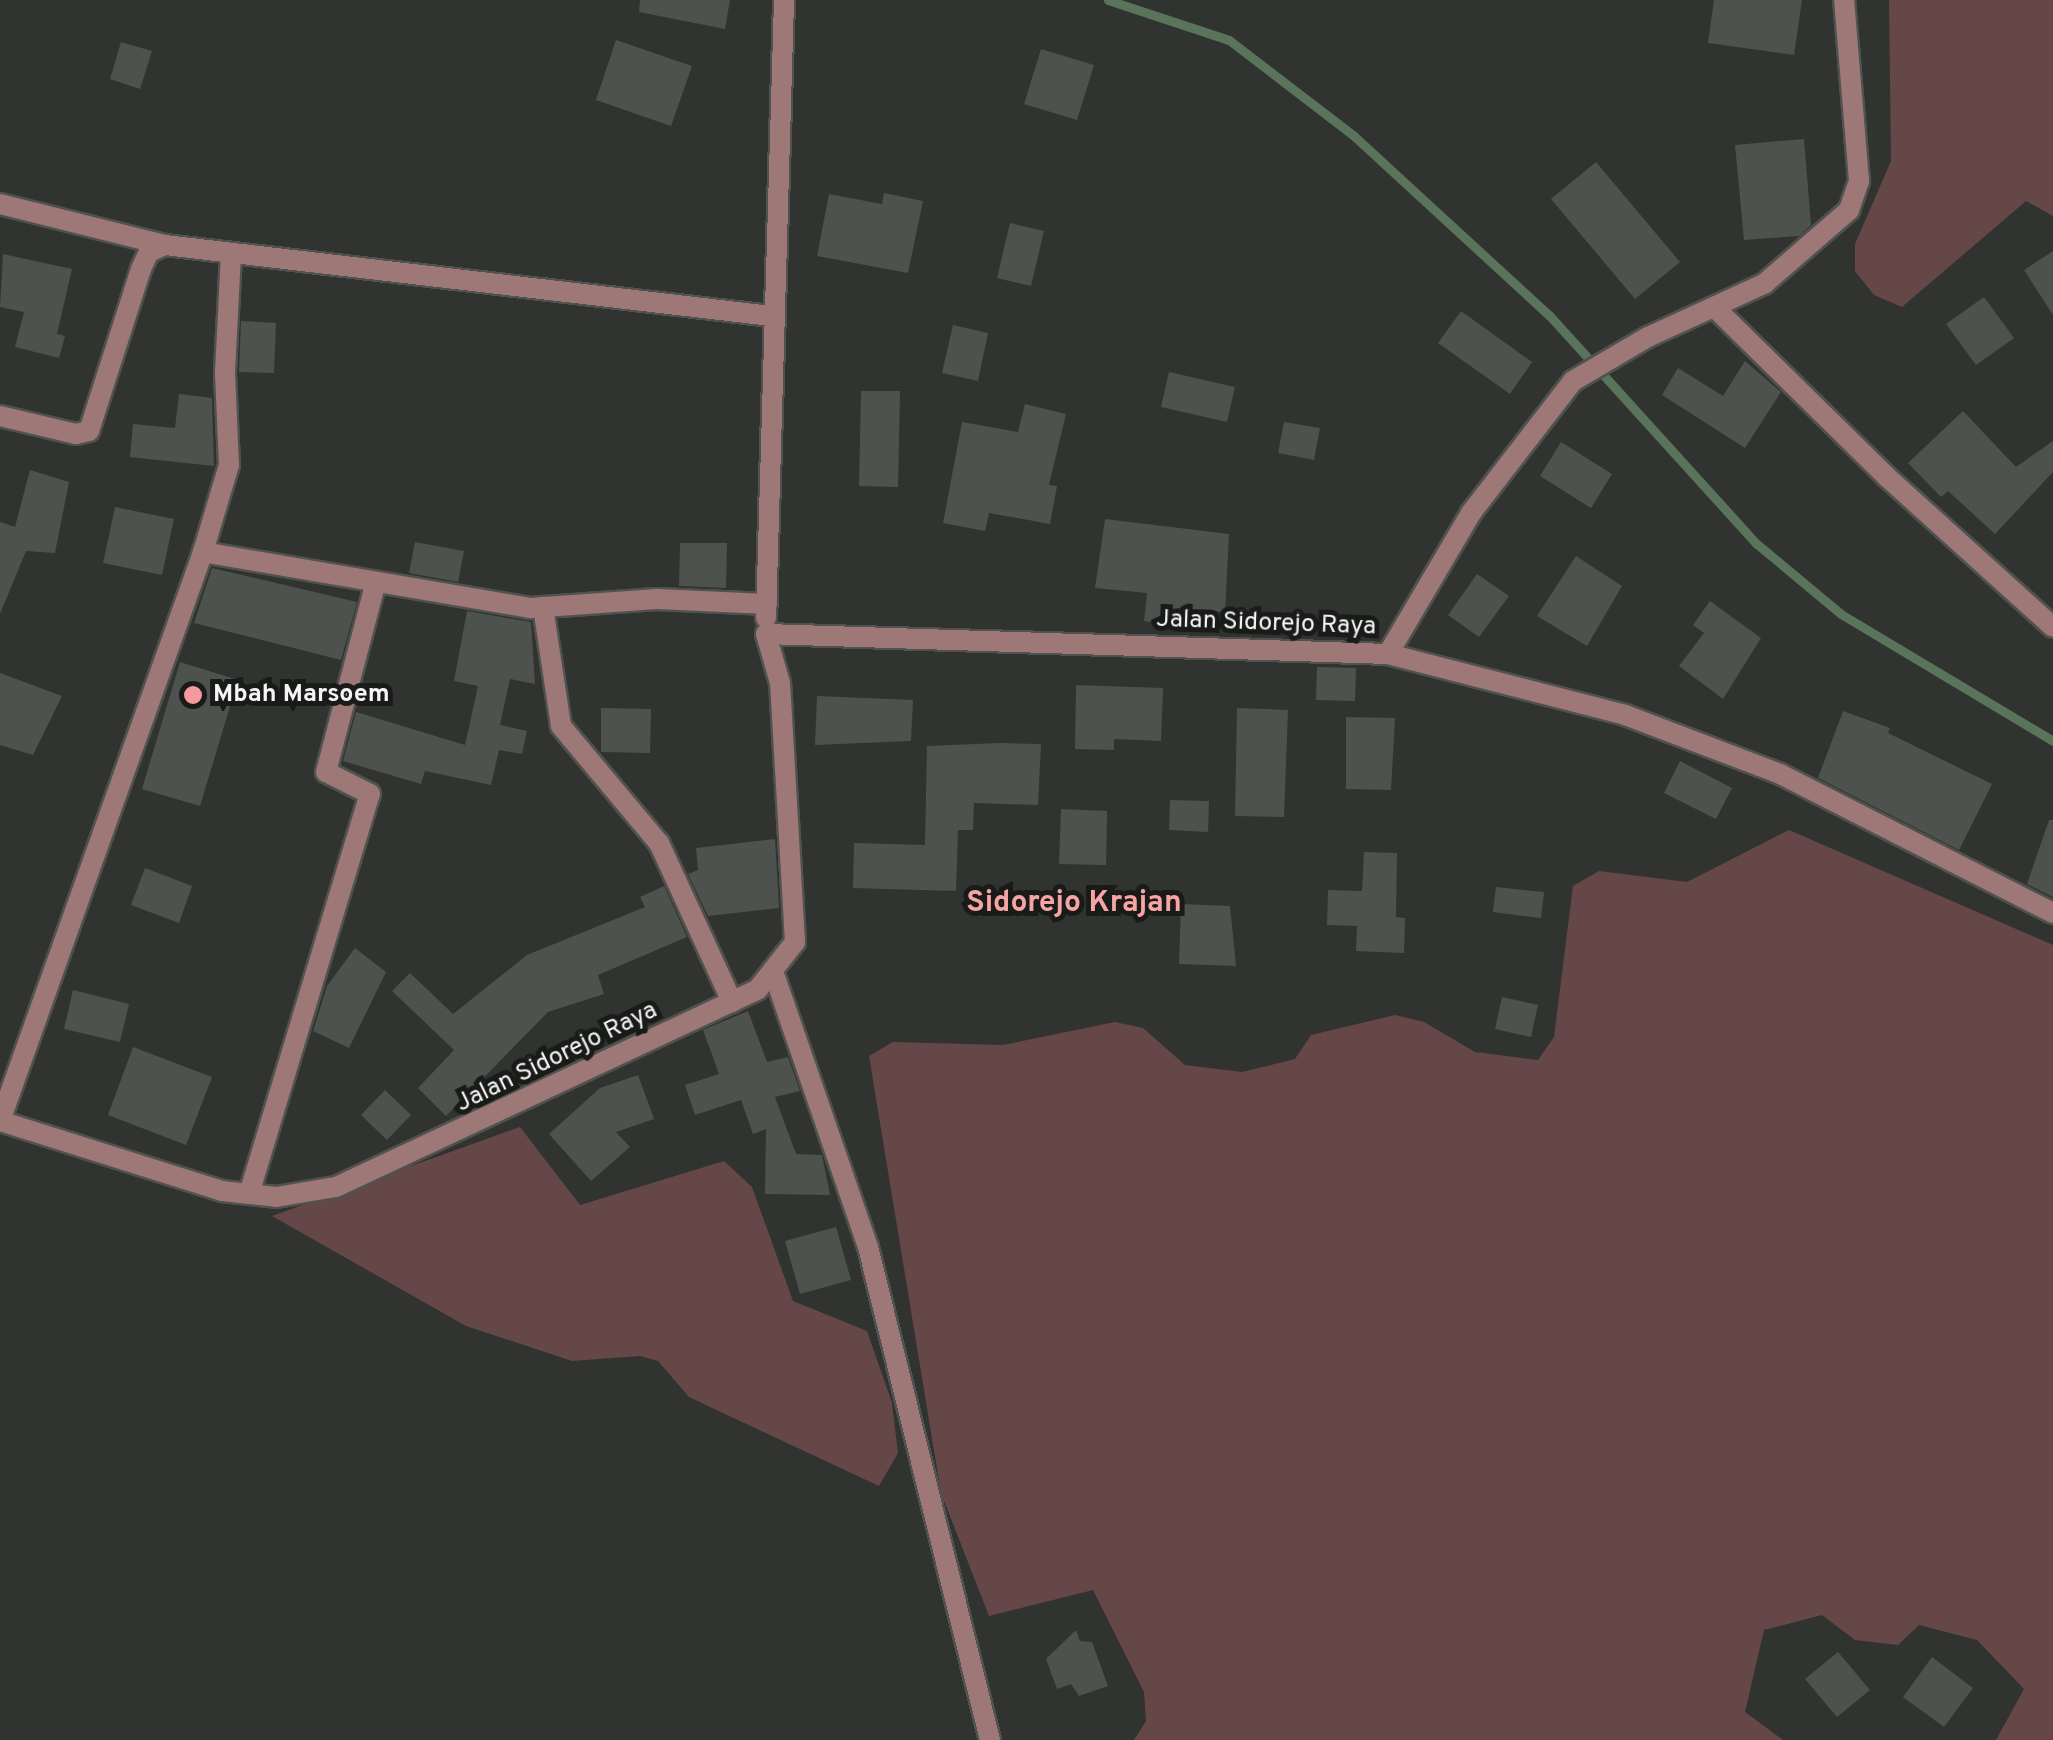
<!DOCTYPE html>
<style>
body{margin:0}
#map{position:relative;width:2053px;height:1740px;overflow:hidden;background:#303330;font-family:Overpass,sans-serif}
div>[style]{position:absolute}
.green>*{inset:0;background:#664748}
.stream>*{height:9px;margin:-4.5px;padding:0 4.5px;transform-origin:4.5px;border-radius:4.5px;background:#59745a}
.building>*{inset:0;background:#4e524f}
.roads{filter:drop-shadow(2px 0 #4f524f) drop-shadow(-2px 0 #4f524f) drop-shadow(0 2px #4f524f) drop-shadow(0 -2px #4f524f)}
.minor>*{height:20px;margin:-10px;padding:0 10px;transform-origin:10px;border-radius:10px;background:#9e7777}
.dots>*{width:28px;height:28px;translate:-50% -50%;box-sizing:border-box;border:5px solid #191b19;border-radius:50%}
span{translate:-50% -50%;white-space:nowrap;text-align:center;line-height:1.15;-webkit-text-stroke:10px #191b19;paint-order:stroke}
.street-label{font-size:25px;color:#f3f4f3}
.poi-label{font-size:25px;color:#f3f4f3;font-weight:700}
.left{translate:0 -50%;text-align:left}
.quarter-label{font-size:30px;color:#f8a4a5;font-weight:700}
</style>
<div id="map">
<div class="green">
<div style="clip-path:polygon(1889px 0,2053px 0,2053px 216px,2026px 201px,1902px 307px,1874px 295px,1855px 271px,1855px 244px,1891px 161px)"></div>
<div style="clip-path:polygon(1789px 830px,2053px 945px,2053px 1740px,1996px 1740px,2024px 1689px,1977px 1640px,1919px 1625px,1898px 1645px,1855px 1640px,1822px 1615px,1764px 1630px,1745px 1712px,1783px 1740px,1134px 1740px,1146px 1721px,1144px 1692px,1093px 1590px,989px 1616px,941px 1493px,869px 1056px,893px 1042px,1003px 1045px,1115px 1022px,1143px 1028px,1185px 1065px,1242px 1072px,1295px 1059px,1311px 1035px,1395px 1015px,1424px 1022px,1475px 1052px,1538px 1060px,1554px 1037px,1573px 886px,1599px 871px,1687px 882px)"></div>
<div style="clip-path:polygon(520px 1127px,580px 1205px,724px 1161px,752px 1187px,793px 1301px,867px 1331px,892px 1403px,898px 1453px,879px 1486px,689px 1397px,658px 1361px,640px 1356px,572px 1361px,466px 1326px,272px 1216px)"></div>
</div>
<div class="stream">
<div style="left:1108px;top:0;width:127px;rotate:18.3deg"></div>
<div style="left:1229px;top:40px;width:158px;rotate:37.5deg"></div>
<div style="left:1354px;top:136px;width:265px;rotate:42.6deg"></div>
<div style="left:1549px;top:315px;width:309px;rotate:47.8deg"></div>
<div style="left:1757px;top:544px;width:109px;rotate:39.8deg"></div>
<div style="left:1841px;top:614px;width:247px;rotate:30.9deg"></div>
</div>
<div class="building">
<div style="clip-path:polygon(640px 0,730px 0,725px 29px,639px 12px)"></div>
<div style="clip-path:polygon(1714px 0,1802px 0,1794px 55px,1708px 43px)"></div>
<div style="clip-path:polygon(616px 40px,692px 66px,671px 126px,596px 100px)"></div>
<div style="clip-path:polygon(121px 42px,152px 51px,140px 89px,110px 79px)"></div>
<div style="clip-path:polygon(1041px 49px,1094px 65px,1077px 120px,1024px 104px)"></div>
<div style="clip-path:polygon(1804px 139px,1811px 225px,1799px 236px,1744px 240px,1735px 145px)"></div>
<div style="clip-path:polygon(1596px 162px,1680px 262px,1635px 299px,1551px 199px)"></div>
<div style="clip-path:polygon(884px 193px,923px 201px,908px 273px,817px 256px,829px 194px,882px 204px)"></div>
<div style="clip-path:polygon(1010px 223px,1044px 231px,1031px 286px,997px 278px)"></div>
<div style="clip-path:polygon(2053px 251px,2053px 315px,2024px 270px)"></div>
<div style="clip-path:polygon(3px 254px,72px 269px,57px 334px,65px 336px,59px 358px,15px 347px,24px 312px,0 307px)"></div>
<div style="clip-path:polygon(1984px 297px,2014px 338px,1976px 365px,1946px 324px)"></div>
<div style="clip-path:polygon(1461px 311px,1532px 362px,1510px 394px,1438px 343px)"></div>
<div style="clip-path:polygon(241px 321px,276px 323px,274px 373px,239px 372px)"></div>
<div style="clip-path:polygon(953px 325px,988px 333px,978px 381px,942px 373px)"></div>
<div style="clip-path:polygon(1745px 361px,1781px 392px,1745px 448px,1662px 395px,1678px 368px,1723px 396px)"></div>
<div style="clip-path:polygon(1169px 372px,1235px 387px,1227px 422px,1161px 407px)"></div>
<div style="clip-path:polygon(861px 391px,900px 391px,898px 487px,859px 486px)"></div>
<div style="clip-path:polygon(179px 394px,212px 398px,214px 466px,130px 457px,133px 424px,175px 428px)"></div>
<div style="clip-path:polygon(1025px 404px,1066px 414px,1049px 485px,1057px 486px,1050px 524px,989px 513px,985px 531px,943px 523px,962px 422px,1018px 432px)"></div>
<div style="clip-path:polygon(1963px 411px,2016px 467px,2053px 441px,2053px 472px,1995px 534px,1948px 491px,1941px 497px,1908px 463px)"></div>
<div style="clip-path:polygon(1284px 422px,1320px 428px,1314px 460px,1278px 453px)"></div>
<div style="clip-path:polygon(1561px 442px,1612px 474px,1591px 508px,1540px 476px)"></div>
<div style="clip-path:polygon(30px 470px,69px 482px,55px 553px,26px 551px,0 614px,0 522px,15px 527px)"></div>
<div style="clip-path:polygon(115px 507px,174px 519px,162px 575px,103px 563px)"></div>
<div style="clip-path:polygon(1105px 519px,1229px 534px,1225px 612px,1177px 608px,1176px 625px,1144px 621px,1147px 593px,1095px 588px)"></div>
<div style="clip-path:polygon(415px 542px,464px 551px,458px 582px,409px 573px)"></div>
<div style="clip-path:polygon(680px 543px,727px 543px,726px 588px,679px 586px)"></div>
<div style="clip-path:polygon(1576px 556px,1622px 586px,1587px 646px,1537px 616px)"></div>
<div style="clip-path:polygon(212px 568px,357px 602px,341px 660px,194px 623px)"></div>
<div style="clip-path:polygon(1477px 574px,1509px 596px,1479px 637px,1448px 615px)"></div>
<div style="clip-path:polygon(1710px 601px,1761px 638px,1723px 699px,1679px 666px,1704px 633px,1693px 625px)"></div>
<div style="clip-path:polygon(467px 611px,531px 622px,535px 684px,510px 679px,500px 725px,527px 731px,522px 754px,499px 750px,491px 785px,425px 771px,421px 784px,343px 761px,356px 712px,465px 745px,478px 686px,454px 681px)"></div>
<div style="clip-path:polygon(180px 662px,238px 680px,200px 806px,142px 789px)"></div>
<div style="clip-path:polygon(1317px 667px,1356px 668px,1355px 701px,1316px 700px)"></div>
<div style="clip-path:polygon(0 673px,62px 696px,33px 755px,0 745px)"></div>
<div style="clip-path:polygon(1076px 685px,1163px 688px,1161px 741px,1114px 739px,1114px 750px,1075px 749px)"></div>
<div style="clip-path:polygon(817px 696px,913px 700px,911px 741px,815px 745px)"></div>
<div style="clip-path:polygon(601px 708px,651px 709px,650px 753px,601px 752px)"></div>
<div style="clip-path:polygon(1237px 708px,1288px 710px,1284px 817px,1235px 816px)"></div>
<div style="clip-path:polygon(1843px 711px,1890px 728px,1888px 733px,1992px 784px,1959px 850px,1818px 778px)"></div>
<div style="clip-path:polygon(1346px 717px,1395px 718px,1391px 790px,1346px 789px)"></div>
<div style="clip-path:polygon(1000px 743px,1041px 744px,1038px 805px,974px 803px,973px 830px,958px 830px,956px 891px,853px 888px,854px 843px,925px 845px,927px 746px)"></div>
<div style="clip-path:polygon(1680px 761px,1732px 788px,1716px 819px,1664px 793px)"></div>
<div style="clip-path:polygon(1170px 800px,1209px 801px,1208px 832px,1169px 830px)"></div>
<div style="clip-path:polygon(1061px 809px,1107px 811px,1106px 865px,1059px 864px)"></div>
<div style="clip-path:polygon(2049px 820px,2053px 820px,2053px 897px,2027px 884px)"></div>
<div style="clip-path:polygon(775px 839px,779px 908px,708px 916px,688px 874px,698px 870px,696px 848px)"></div>
<div style="clip-path:polygon(1364px 852px,1397px 853px,1396px 917px,1405px 918px,1404px 953px,1356px 951px,1357px 926px,1327px 925px,1328px 890px,1362px 891px)"></div>
<div style="clip-path:polygon(145px 868px,192px 886px,179px 923px,131px 905px)"></div>
<div style="clip-path:polygon(664px 886px,687px 937px,598px 975px,604px 994px,548px 1012px,446px 1116px,418px 1088px,454px 1050px,392px 991px,410px 973px,453px 1014px,527px 955px,645px 907px,640px 897px)"></div>
<div style="clip-path:polygon(1496px 887px,1544px 892px,1541px 918px,1493px 912px)"></div>
<div style="clip-path:polygon(1181px 904px,1230px 906px,1236px 966px,1179px 964px)"></div>
<div style="clip-path:polygon(355px 948px,386px 972px,349px 1048px,313px 1031px,327px 986px)"></div>
<div style="clip-path:polygon(73px 990px,129px 1004px,120px 1042px,64px 1029px)"></div>
<div style="clip-path:polygon(1502px 997px,1538px 1005px,1531px 1037px,1495px 1029px)"></div>
<div style="clip-path:polygon(748px 1011px,767px 1062px,788px 1057px,800px 1091px,775px 1097px,796px 1154px,822px 1155px,830px 1195px,765px 1194px,766px 1129px,753px 1134px,741px 1100px,695px 1115px,685px 1085px,719px 1074px,703px 1030px)"></div>
<div style="clip-path:polygon(133px 1047px,212px 1077px,186px 1145px,108px 1115px)"></div>
<div style="clip-path:polygon(638px 1075px,654px 1119px,616px 1132px,630px 1147px,591px 1181px,549px 1134px,600px 1088px)"></div>
<div style="clip-path:polygon(385px 1090px,411px 1115px,387px 1140px,361px 1115px)"></div>
<div style="clip-path:polygon(836px 1227px,851px 1280px,800px 1294px,785px 1241px)"></div>
<div style="clip-path:polygon(1076px 1630px,1080px 1641px,1092px 1642px,1108px 1686px,1079px 1696px,1071px 1684px,1057px 1689px,1046px 1659px)"></div>
<div style="clip-path:polygon(1838px 1652px,1870px 1690px,1837px 1717px,1805px 1679px)"></div>
<div style="clip-path:polygon(1932px 1657px,1973px 1688px,1944px 1727px,1903px 1697px)"></div>
</div>
<div class="roads">
<div class="minor">
<div style="left:0;top:204px;width:170px;rotate:14deg"></div>
<div style="left:1714px;top:307px;width:241px;rotate:44.5deg"></div>
<div style="left:1886px;top:476px;width:225px;rotate:42.1deg"></div>
<div style="left:0;top:416px;width:78px;rotate:13.3deg"></div>
<div style="left:76px;top:434px;width:13px;rotate:-13deg"></div>
<div style="left:89px;top:431px;width:170px;rotate:-72.2deg"></div>
<div style="left:141px;top:269px;width:19px;rotate:-65deg"></div>
<div style="left:149px;top:252px;width:17px;rotate:-24deg"></div>
<div style="left:165px;top:245px;width:610px;rotate:6.68deg"></div>
<div style="left:203px;top:552px;width:91px;rotate:-73.4deg"></div>
<div style="left:229px;top:465px;width:93px;rotate:-92.5deg"></div>
<div style="left:225px;top:372px;width:117px;rotate:-87.1deg"></div>
<div style="left:767px;top:604px;width:110px;rotate:-177.4deg"></div>
<div style="left:657px;top:599px;width:127px;rotate:175.9deg"></div>
<div style="left:530px;top:608px;width:332px;rotate:-170.3deg"></div>
<div style="left:203px;top:552px;width:604px;rotate:109.63deg"></div>
<div style="left:0;top:1121px;width:233px;rotate:17.5deg"></div>
<div style="left:222px;top:1191px;width:54px;rotate:6.3deg"></div>
<div style="left:276px;top:1197px;width:61px;rotate:-9.5deg"></div>
<div style="left:336px;top:1187px;width:466px;rotate:-25.1deg"></div>
<div style="left:758px;top:989px;width:60px;rotate:-51.8deg"></div>
<div style="left:795px;top:942px;width:259px;rotate:-93.3deg"></div>
<div style="left:780px;top:683px;width:51px;rotate:-105.9deg"></div>
<div style="left:766px;top:634px;width:622px;rotate:1.84deg"></div>
<div style="left:1388px;top:654px;width:164px;rotate:-59.5deg"></div>
<div style="left:1471px;top:513px;width:167px;rotate:-52.3deg"></div>
<div style="left:1573px;top:381px;width:87px;rotate:-30.4deg"></div>
<div style="left:1648px;top:337px;width:128px;rotate:-24.6deg"></div>
<div style="left:1764px;top:284px;width:113px;rotate:-41deg"></div>
<div style="left:1849px;top:210px;width:31px;rotate:-71deg"></div>
<div style="left:1859px;top:181px;width:182px;rotate:-94.7deg"></div>
<div style="left:543px;top:607px;width:120px;rotate:81.4deg"></div>
<div style="left:561px;top:726px;width:153px;rotate:50.1deg"></div>
<div style="left:659px;top:843px;width:175px;rotate:65.3deg"></div>
<div style="left:766px;top:618px;width:618px;rotate:-88.33deg"></div>
<div style="left:1388px;top:654px;width:245px;rotate:14.4deg"></div>
<div style="left:1625px;top:715px;width:166px;rotate:20.8deg"></div>
<div style="left:1780px;top:774px;width:306px;rotate:27deg"></div>
<div style="left:774px;top:974px;width:289px;rotate:71deg"></div>
<div style="left:868px;top:1247px;width:508px;rotate:76.1deg"></div>
<div style="left:249px;top:1194px;width:418px;rotate:-73.2deg"></div>
<div style="left:370px;top:794px;width:49px;rotate:-153.4deg"></div>
<div style="left:326px;top:772px;width:196px;rotate:-75.3deg"></div>
</div>
</div>
<div class="dots">
<div style="left:193px;top:695px;background:#f59b9d"></div>
</div>
<div class="street-label">
<span style="left:1266px;top:624px;rotate:2deg">Jalan Sidorejo Raya</span>
<span style="left:557px;top:1058px;rotate:-26deg">Jalan Sidorejo Raya</span>
</div>
<div class="poi-label">
<span class="left" style="left:213px;top:695px">Mbah Marsoem</span>
</div>
<div class="quarter-label">
<span style="left:1074px;top:904px">Sidorejo Krajan</span>
</div>
</div>
